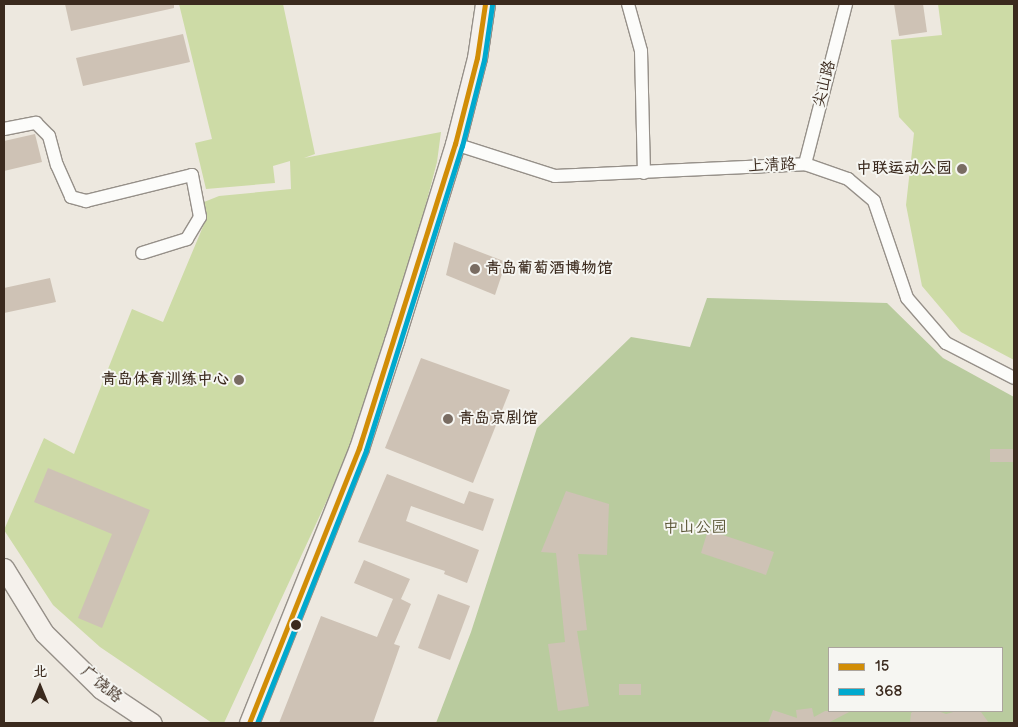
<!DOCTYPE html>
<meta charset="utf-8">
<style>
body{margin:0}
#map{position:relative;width:1018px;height:727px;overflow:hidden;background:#ede8df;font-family:"Balsamiq Sans","LXGW WenKai TC",sans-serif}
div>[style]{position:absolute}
.green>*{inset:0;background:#cddba6}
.forest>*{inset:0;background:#b9cb9e}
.building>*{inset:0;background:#cec2b5}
.roads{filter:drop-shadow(1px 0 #969089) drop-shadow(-1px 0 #969089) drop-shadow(0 1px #969089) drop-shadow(0 -1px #969089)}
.street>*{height:12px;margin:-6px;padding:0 6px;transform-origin:6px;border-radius:6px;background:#fcfcfa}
.secondary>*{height:19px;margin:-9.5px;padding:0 9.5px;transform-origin:9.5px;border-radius:9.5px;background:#f5f1ec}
.bus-1>*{height:5px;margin:-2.5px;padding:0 2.5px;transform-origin:2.5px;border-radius:2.5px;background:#d18d06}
.bus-2>*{height:5px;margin:-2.5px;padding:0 2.5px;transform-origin:2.5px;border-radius:2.5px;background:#00a9ce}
.dots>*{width:14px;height:14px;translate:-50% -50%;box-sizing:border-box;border:2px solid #f6f6f2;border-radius:50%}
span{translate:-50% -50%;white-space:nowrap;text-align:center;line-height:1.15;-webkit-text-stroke:4px #f6f6f2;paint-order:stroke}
.street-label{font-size:16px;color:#3b2a1e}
.poi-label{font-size:16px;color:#3b2a1e;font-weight:700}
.right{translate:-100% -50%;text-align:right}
.left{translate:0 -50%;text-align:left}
.park-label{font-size:16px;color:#595434}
.frame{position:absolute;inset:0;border:5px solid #3b2a1e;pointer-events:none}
.legend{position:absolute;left:828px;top:647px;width:175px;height:65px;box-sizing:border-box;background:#f6f6f2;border:1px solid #aba49d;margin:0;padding:6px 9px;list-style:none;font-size:15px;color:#3b2a1e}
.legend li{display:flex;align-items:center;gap:10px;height:25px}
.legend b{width:25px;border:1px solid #aba49d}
.north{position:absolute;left:15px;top:662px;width:50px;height:50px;-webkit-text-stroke:4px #f6f6f2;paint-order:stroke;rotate:0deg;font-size:14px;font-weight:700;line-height:20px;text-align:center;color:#3b2a1e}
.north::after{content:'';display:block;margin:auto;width:18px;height:22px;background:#3b2a1e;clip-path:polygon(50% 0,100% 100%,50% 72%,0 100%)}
</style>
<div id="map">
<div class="green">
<div style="clip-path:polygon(179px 4px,283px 4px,315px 154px,304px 158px,441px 132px,437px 162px,406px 280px,352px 446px,224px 723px,212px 723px,100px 647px,53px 605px,4px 530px,44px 438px,74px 454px,132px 309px,163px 322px,207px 217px,204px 202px,219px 196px,291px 189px,290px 161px,273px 166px,275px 183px,206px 189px,195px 143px,212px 139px)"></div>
<div style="clip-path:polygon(938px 4px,1014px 4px,1014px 360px,961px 332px,922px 286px,906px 205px,914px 133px,899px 117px,891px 40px,942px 35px)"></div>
</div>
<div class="forest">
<div style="clip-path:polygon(evenodd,707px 298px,887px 303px,943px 358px,1014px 397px,1014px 723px,436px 723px,471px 632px,537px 428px,631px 337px,690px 347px,707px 298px,829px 648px,1002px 648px,1002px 711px,829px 711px,829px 648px)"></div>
</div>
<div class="building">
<div style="clip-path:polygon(65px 4px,174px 4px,174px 8px,71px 31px)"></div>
<div style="clip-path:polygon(894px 4px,923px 4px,927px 32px,899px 36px)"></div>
<div style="clip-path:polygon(183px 34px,190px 62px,83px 86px,76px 58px)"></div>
<div style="clip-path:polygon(35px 134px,42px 162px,4px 171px,4px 141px)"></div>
<div style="clip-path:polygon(454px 242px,506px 262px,495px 295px,446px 275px)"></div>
<div style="clip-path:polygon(50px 278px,56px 302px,4px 313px,4px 288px)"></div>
<div style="clip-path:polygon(421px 358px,510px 390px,473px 483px,385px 448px)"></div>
<div style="clip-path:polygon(990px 449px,1014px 449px,1014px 462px,990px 462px)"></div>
<div style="clip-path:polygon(48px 468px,150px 510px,102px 628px,78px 618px,112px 534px,34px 502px)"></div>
<div style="clip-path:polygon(387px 474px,464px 504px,469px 491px,494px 499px,483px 531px,411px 506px,406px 521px,479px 550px,467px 583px,444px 574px,445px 571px,358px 542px)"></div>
<div style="clip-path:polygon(566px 491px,609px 504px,607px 555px,578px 554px,587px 630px,577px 631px,589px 706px,558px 711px,548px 644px,565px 642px,556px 553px,541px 552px)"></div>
<div style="clip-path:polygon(708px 530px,774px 552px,766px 575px,701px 553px)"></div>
<div style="clip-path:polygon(364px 560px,410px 579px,401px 599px,411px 604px,394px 644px,400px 646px,373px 723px,279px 723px,321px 616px,377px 637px,393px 599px,354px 583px)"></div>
<div style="clip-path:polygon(438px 594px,470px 606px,450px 660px,418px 648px)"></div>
<div style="clip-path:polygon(619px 684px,641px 684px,641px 695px,619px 695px)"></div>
<div style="clip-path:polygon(812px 708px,814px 717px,825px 711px,851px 711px,828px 723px,768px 723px,773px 710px,797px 718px,796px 710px)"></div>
<div style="clip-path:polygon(914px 711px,938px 711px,946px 714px,957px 711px,981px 712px,989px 723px,910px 723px,911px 713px)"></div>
</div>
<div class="roads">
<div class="street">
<div style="left:628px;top:4px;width:49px;rotate:74.5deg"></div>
<div style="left:641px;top:51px;width:122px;rotate:88.6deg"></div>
<div style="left:4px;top:129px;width:33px;rotate:-11deg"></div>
<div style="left:36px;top:123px;width:18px;rotate:45deg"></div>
<div style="left:49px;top:136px;width:30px;rotate:75deg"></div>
<div style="left:57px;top:165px;width:35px;rotate:66deg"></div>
<div style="left:71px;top:197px;width:16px;rotate:15deg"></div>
<div style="left:86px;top:201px;width:109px;rotate:-13.8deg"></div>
<div style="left:192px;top:175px;width:43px;rotate:79.2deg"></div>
<div style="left:200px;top:217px;width:26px;rotate:121deg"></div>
<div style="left:187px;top:239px;width:47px;rotate:162.7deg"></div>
<div style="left:455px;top:144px;width:105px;rotate:17.7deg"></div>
<div style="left:555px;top:176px;width:250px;rotate:-2.7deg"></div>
<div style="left:805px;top:164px;width:46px;rotate:19.2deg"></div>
<div style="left:848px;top:179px;width:34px;rotate:40deg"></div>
<div style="left:874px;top:201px;width:102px;rotate:71.2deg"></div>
<div style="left:907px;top:298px;width:60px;rotate:49.1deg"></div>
<div style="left:946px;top:343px;width:76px;rotate:27.2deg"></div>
<div style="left:805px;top:164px;width:165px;rotate:-75.6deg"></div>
</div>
<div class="secondary">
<div style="left:4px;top:568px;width:76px;rotate:58.4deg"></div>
<div style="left:44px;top:633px;width:80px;rotate:44.5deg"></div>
<div style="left:101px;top:689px;width:61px;rotate:33.7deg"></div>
<div style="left:249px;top:723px;width:296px;rotate:-68.2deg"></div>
<div style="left:359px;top:448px;width:113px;rotate:-71.9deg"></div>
<div style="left:394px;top:341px;width:206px;rotate:-72.8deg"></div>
<div style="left:455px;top:144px;width:89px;rotate:-75.7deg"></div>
<div style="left:477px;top:58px;width:55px;rotate:-81.6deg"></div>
</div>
</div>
<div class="bus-1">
<div style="left:249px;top:723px;width:296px;rotate:-68.2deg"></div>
<div style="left:359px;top:448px;width:319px;rotate:-72.5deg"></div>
<div style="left:455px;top:144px;width:89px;rotate:-75.7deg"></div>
<div style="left:477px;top:58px;width:55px;rotate:-81.6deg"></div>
</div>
<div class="bus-2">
<div style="left:257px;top:723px;width:294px;rotate:-68.2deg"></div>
<div style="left:366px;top:450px;width:319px;rotate:-72.5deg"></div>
<div style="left:462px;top:146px;width:89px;rotate:-75.7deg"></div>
<div style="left:484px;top:60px;width:56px;rotate:-81.7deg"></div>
</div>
<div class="dots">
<div style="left:962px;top:169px;background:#796c62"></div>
<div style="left:475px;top:269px;background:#796c62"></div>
<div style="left:239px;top:380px;background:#796c62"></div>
<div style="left:448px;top:419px;background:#796c62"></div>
<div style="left:296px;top:625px;background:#3b2a1e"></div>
</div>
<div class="street-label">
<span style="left:825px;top:84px;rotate:-76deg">尖山路</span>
<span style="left:772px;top:166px;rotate:-3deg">上清路</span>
<span style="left:101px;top:685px;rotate:39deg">广饶路</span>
</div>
<div class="poi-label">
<span class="right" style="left:952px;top:169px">中联运动公园</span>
<span class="left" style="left:485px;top:269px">青岛葡萄酒博物馆</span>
<span class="right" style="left:229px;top:380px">青岛体育训练中心</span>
<span class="left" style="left:458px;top:419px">青岛京剧馆</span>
</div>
<div class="park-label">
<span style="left:695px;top:528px">中山公园</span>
</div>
<div class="frame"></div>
<ul class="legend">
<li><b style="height:6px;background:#d18d06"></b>15</li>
<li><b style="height:6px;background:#00a9ce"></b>368</li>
</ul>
<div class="north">北</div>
</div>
